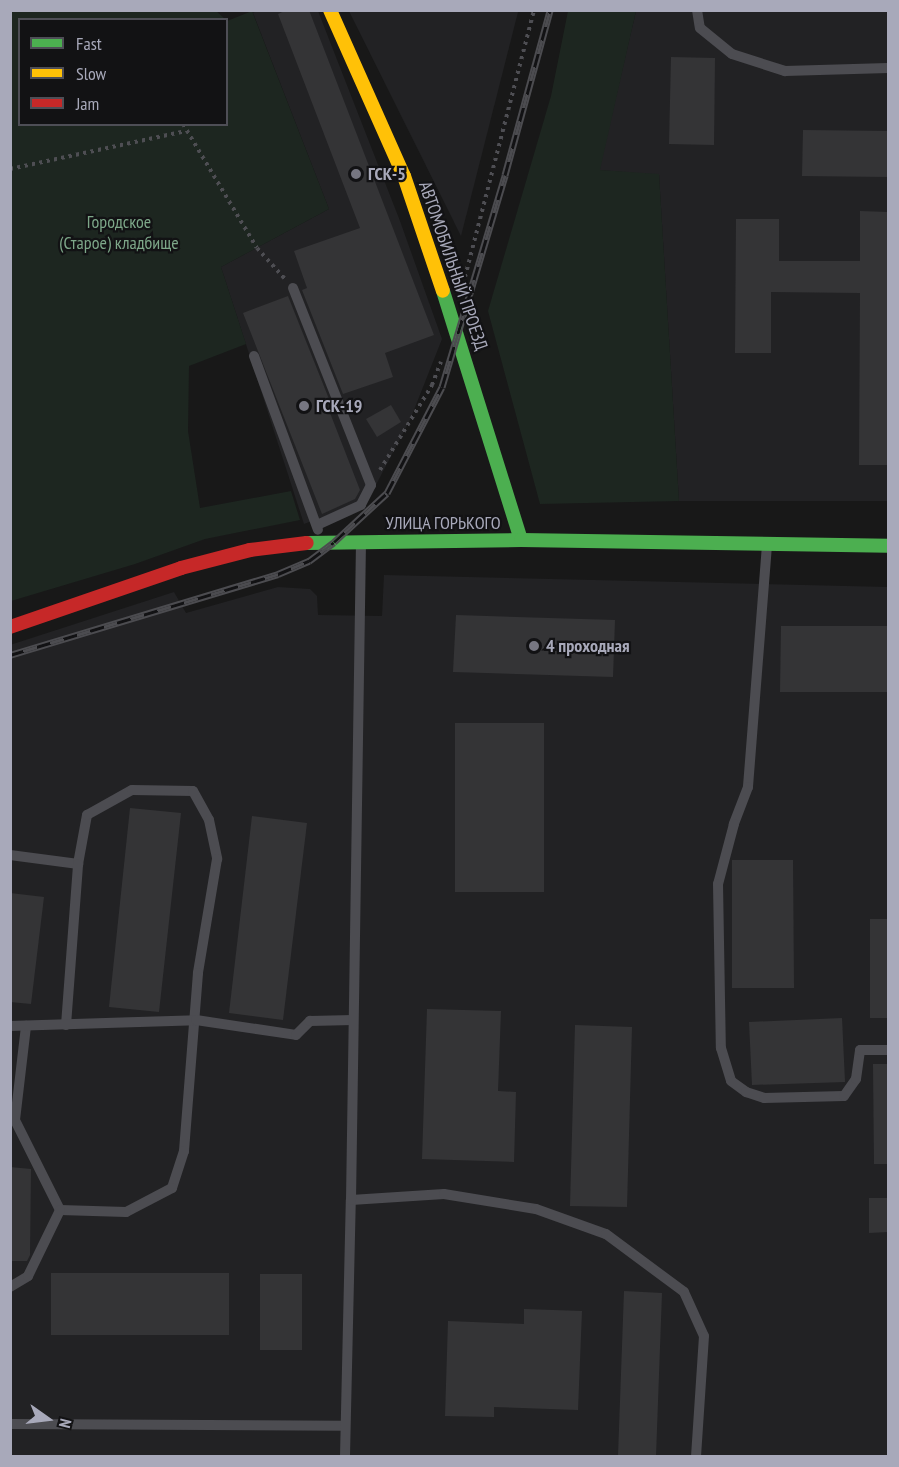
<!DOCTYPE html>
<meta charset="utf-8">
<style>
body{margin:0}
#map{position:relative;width:899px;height:1467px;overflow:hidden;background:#181818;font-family:"PT Sans Narrow",sans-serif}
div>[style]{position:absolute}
.built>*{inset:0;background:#222224}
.green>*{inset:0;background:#1d2620}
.building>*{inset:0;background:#343436}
.path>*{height:4px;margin-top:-2px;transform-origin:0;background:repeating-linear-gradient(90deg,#4e4e53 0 3px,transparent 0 7.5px)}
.lane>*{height:10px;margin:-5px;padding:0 5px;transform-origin:5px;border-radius:5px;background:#4c4c51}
.fast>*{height:14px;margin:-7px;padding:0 7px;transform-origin:7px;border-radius:7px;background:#4caf50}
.slow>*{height:14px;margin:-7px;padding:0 7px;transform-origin:7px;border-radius:7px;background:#ffc107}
.jam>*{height:14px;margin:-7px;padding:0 7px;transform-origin:7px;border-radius:7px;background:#c62828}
.rail>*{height:7px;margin-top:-3.5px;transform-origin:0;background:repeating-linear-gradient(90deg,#121214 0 14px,#4c4c50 0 28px);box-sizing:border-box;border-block:2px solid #4c4c50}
.dots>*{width:16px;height:16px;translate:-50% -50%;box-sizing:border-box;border:3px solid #121214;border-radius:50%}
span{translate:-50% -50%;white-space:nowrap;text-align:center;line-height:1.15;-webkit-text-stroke:4.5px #121214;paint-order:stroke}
.poi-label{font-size:18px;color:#a8a9ba;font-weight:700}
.left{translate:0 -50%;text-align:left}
.park-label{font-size:18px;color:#7da789}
.street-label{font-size:18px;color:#a8a9ba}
.frame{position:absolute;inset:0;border:12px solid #a8a9ba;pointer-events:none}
.legend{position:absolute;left:18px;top:18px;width:210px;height:108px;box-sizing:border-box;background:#121214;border:2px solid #4e4e56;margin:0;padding:8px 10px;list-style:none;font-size:18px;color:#a8a9ba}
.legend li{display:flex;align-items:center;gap:12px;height:30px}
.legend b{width:30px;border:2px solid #4e4e56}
.north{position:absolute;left:18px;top:1389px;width:60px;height:60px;-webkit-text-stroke:4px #121214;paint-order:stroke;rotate:104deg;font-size:16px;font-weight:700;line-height:24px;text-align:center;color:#a8a9ba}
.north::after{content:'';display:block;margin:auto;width:21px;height:27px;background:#a8a9ba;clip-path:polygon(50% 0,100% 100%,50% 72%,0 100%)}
</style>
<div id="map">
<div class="built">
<div style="clip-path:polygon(257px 10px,318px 11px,400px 221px,442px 339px,410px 420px,368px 500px,304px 524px,221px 267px,329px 209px,253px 13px)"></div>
<div style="clip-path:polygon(518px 11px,518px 12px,461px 236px,349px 11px)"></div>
<div style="clip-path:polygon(636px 11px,888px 11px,888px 501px,679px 501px,659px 175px,599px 170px)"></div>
<div style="clip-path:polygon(384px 575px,888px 587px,888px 1456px,11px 1456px,10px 645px,174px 592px,186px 613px,278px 587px,310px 589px,317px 596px,318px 615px,382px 616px)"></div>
</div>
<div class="green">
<div style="clip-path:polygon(215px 10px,225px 19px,20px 20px,20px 124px,226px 124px,227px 21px,252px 11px,329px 209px,221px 267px,246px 344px,189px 366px,188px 431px,200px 508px,291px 491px,300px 520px,205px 539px,135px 564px,11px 601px,11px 11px)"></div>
<div style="clip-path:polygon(568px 11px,636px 11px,600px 170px,659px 174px,679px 501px,540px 504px,488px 311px,551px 96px)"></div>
</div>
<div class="building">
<div style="clip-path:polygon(287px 10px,309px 10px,434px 335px,385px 353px,393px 377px,343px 394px,302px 290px,307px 288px,294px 251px,360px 228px,278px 14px)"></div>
<div style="clip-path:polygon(671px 57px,715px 58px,714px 145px,669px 144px)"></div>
<div style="clip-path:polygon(803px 130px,888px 131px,888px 177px,802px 176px)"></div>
<div style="clip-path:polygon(860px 211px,888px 212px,888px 465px,859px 465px,860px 293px,771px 292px,771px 353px,735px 353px,736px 219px,779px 219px,779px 261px,860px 261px)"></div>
<div style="clip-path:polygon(288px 296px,329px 399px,325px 400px,360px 490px,355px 499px,322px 514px,243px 313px)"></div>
<div style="clip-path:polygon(391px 405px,401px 422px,377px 437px,366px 419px)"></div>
<div style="clip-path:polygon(456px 615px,615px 620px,613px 677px,453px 672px)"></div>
<div style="clip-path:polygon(781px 626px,888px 626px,888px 692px,780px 692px)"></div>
<div style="clip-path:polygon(455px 723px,544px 723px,544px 892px,455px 892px)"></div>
<div style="clip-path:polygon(130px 808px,181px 813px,159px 1012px,109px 1007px)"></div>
<div style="clip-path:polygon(252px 816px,307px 823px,283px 1020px,229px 1013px)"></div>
<div style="clip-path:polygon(732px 860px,793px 860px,794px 988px,732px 988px)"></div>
<div style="clip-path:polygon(10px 893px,44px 897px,31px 1004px,10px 1002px)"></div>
<div style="clip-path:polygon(870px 919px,888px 919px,888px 1018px,870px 1018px)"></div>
<div style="clip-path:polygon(427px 1009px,501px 1011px,498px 1091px,516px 1092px,514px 1162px,422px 1159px)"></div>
<div style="clip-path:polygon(842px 1018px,845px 1082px,752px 1085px,749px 1022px)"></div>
<div style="clip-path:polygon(575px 1025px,632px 1027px,627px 1207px,570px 1206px)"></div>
<div style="clip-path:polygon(873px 1064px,888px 1064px,888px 1164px,874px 1164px)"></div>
<div style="clip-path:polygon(10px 1167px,31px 1169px,30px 1255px,27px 1261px,10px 1261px)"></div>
<div style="clip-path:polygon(869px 1198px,888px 1198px,888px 1232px,869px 1233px)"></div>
<div style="clip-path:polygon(51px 1273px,229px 1273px,229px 1335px,51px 1335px)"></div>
<div style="clip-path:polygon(260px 1274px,302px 1274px,302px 1350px,260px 1350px)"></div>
<div style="clip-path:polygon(624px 1291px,662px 1293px,656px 1456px,618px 1456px)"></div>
<div style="clip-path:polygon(524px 1309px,582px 1311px,578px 1410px,494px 1407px,494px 1417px,445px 1416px,448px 1321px,524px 1324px)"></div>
</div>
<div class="path">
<div style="left:183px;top:124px;width:144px;rotate:59.2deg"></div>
<div style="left:257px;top:248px;width:42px;rotate:47.9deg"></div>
<div style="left:10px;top:169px;width:180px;rotate:-12.2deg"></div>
<div style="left:465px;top:277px;width:276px;rotate:-75.5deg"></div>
<div style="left:380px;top:470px;width:100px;rotate:-58.5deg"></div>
<div style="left:432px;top:385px;width:25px;rotate:-69deg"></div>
</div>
<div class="lane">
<div style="left:697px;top:10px;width:18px;rotate:81deg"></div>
<div style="left:700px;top:28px;width:41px;rotate:39.1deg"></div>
<div style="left:732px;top:54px;width:56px;rotate:17.8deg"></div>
<div style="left:785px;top:71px;width:103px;rotate:-1.7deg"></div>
<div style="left:293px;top:288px;width:212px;rotate:68.4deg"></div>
<div style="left:371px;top:485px;width:22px;rotate:117deg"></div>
<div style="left:361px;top:505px;width:48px;rotate:155.6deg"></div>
<div style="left:254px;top:356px;width:185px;rotate:69.8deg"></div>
<div style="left:767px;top:545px;width:243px;rotate:94.5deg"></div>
<div style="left:748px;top:787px;width:40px;rotate:111deg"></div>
<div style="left:734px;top:824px;width:62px;rotate:104.9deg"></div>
<div style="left:718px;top:884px;width:164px;rotate:89deg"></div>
<div style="left:721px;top:1048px;width:34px;rotate:73deg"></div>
<div style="left:731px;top:1081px;width:19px;rotate:36deg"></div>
<div style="left:746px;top:1092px;width:19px;rotate:18deg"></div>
<div style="left:764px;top:1098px;width:80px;rotate:-1.4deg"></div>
<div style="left:844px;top:1096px;width:21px;rotate:-55deg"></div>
<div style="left:856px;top:1079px;width:29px;rotate:-82deg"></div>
<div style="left:860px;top:1050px;width:28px"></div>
<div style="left:10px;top:855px;width:69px;rotate:7.5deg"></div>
<div style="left:78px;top:864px;width:50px;rotate:-79.6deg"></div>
<div style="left:87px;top:815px;width:51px;rotate:-29.1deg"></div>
<div style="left:132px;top:790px;width:61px;rotate:0.9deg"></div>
<div style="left:193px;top:791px;width:33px;rotate:61deg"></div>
<div style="left:209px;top:820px;width:40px;rotate:78deg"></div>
<div style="left:217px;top:859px;width:116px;rotate:99.5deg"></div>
<div style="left:198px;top:973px;width:179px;rotate:94.5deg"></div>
<div style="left:184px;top:1151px;width:39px;rotate:108deg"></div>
<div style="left:172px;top:1188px;width:52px;rotate:152.4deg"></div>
<div style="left:126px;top:1212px;width:66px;rotate:-178.3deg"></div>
<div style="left:60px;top:1210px;width:101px;rotate:-116.6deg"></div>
<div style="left:15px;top:1120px;width:95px;rotate:-83.3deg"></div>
<div style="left:66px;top:1025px;width:161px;rotate:-85.7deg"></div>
<div style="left:10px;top:1026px;width:186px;rotate:-1.8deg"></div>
<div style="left:196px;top:1020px;width:101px;rotate:8.5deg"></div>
<div style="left:296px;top:1035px;width:20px;rotate:-45deg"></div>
<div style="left:310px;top:1021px;width:43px;rotate:-1.3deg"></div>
<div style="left:351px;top:1200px;width:93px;rotate:-3.7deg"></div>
<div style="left:444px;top:1194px;width:93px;rotate:9.3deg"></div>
<div style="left:536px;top:1209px;width:74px;rotate:19.7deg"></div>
<div style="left:606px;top:1234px;width:97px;rotate:36.6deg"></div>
<div style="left:684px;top:1292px;width:48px;rotate:65.6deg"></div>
<div style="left:704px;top:1336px;width:120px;rotate:93.8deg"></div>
<div style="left:10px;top:1287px;width:21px;rotate:-31deg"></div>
<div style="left:28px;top:1276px;width:73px;rotate:-64.1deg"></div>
<div style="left:10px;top:1424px;width:334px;rotate:0.3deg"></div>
<div style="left:345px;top:1456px;width:256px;rotate:-88.7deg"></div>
<div style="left:351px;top:1200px;width:655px;rotate:-89.13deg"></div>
</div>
<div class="fast">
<div style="left:443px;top:291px;width:261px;rotate:72.6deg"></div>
<div style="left:307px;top:543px;width:214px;rotate:-0.8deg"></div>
<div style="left:521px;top:540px;width:367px;rotate:0.9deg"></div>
</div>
<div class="slow">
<div style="left:330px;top:10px;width:182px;rotate:66deg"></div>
<div style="left:404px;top:176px;width:121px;rotate:71.3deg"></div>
</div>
<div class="jam">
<div style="left:10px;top:627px;width:181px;rotate:-19deg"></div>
<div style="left:181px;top:568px;width:71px;rotate:-14.6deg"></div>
<div style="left:250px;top:550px;width:57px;rotate:-7deg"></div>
</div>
<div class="rail">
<div style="left:10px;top:655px;width:280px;rotate:-16.8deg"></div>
<div style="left:278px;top:574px;width:34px;rotate:-23deg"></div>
<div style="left:309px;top:561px;width:31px;rotate:-37deg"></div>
<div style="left:334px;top:542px;width:72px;rotate:-42.8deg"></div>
<div style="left:387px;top:493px;width:119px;rotate:-62.6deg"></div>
<div style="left:442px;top:387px;width:221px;rotate:-73.4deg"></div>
<div style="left:505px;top:175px;width:171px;rotate:-74.7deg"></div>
</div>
<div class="dots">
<div style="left:356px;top:174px;background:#767681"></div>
<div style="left:304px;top:406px;background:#767681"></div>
<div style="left:534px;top:646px;background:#767681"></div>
</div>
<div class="poi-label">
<span class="left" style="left:368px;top:174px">ГСК-5</span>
<span class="left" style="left:316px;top:406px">ГСК-19</span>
<span class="left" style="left:546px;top:646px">4 проходная</span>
</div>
<div class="park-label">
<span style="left:119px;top:233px">Городское<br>(Старое) кладбище</span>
</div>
<div class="street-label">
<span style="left:453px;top:266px;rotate:71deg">АВТОМОБИЛЬНЫЙ ПРОЕЗД</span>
<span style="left:443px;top:523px">УЛИЦА ГОРЬКОГО</span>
</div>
<div class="frame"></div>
<ul class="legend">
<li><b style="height:8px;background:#4caf50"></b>Fast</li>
<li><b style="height:8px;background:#ffc107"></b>Slow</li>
<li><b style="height:8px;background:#c62828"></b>Jam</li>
</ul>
<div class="north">N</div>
</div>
